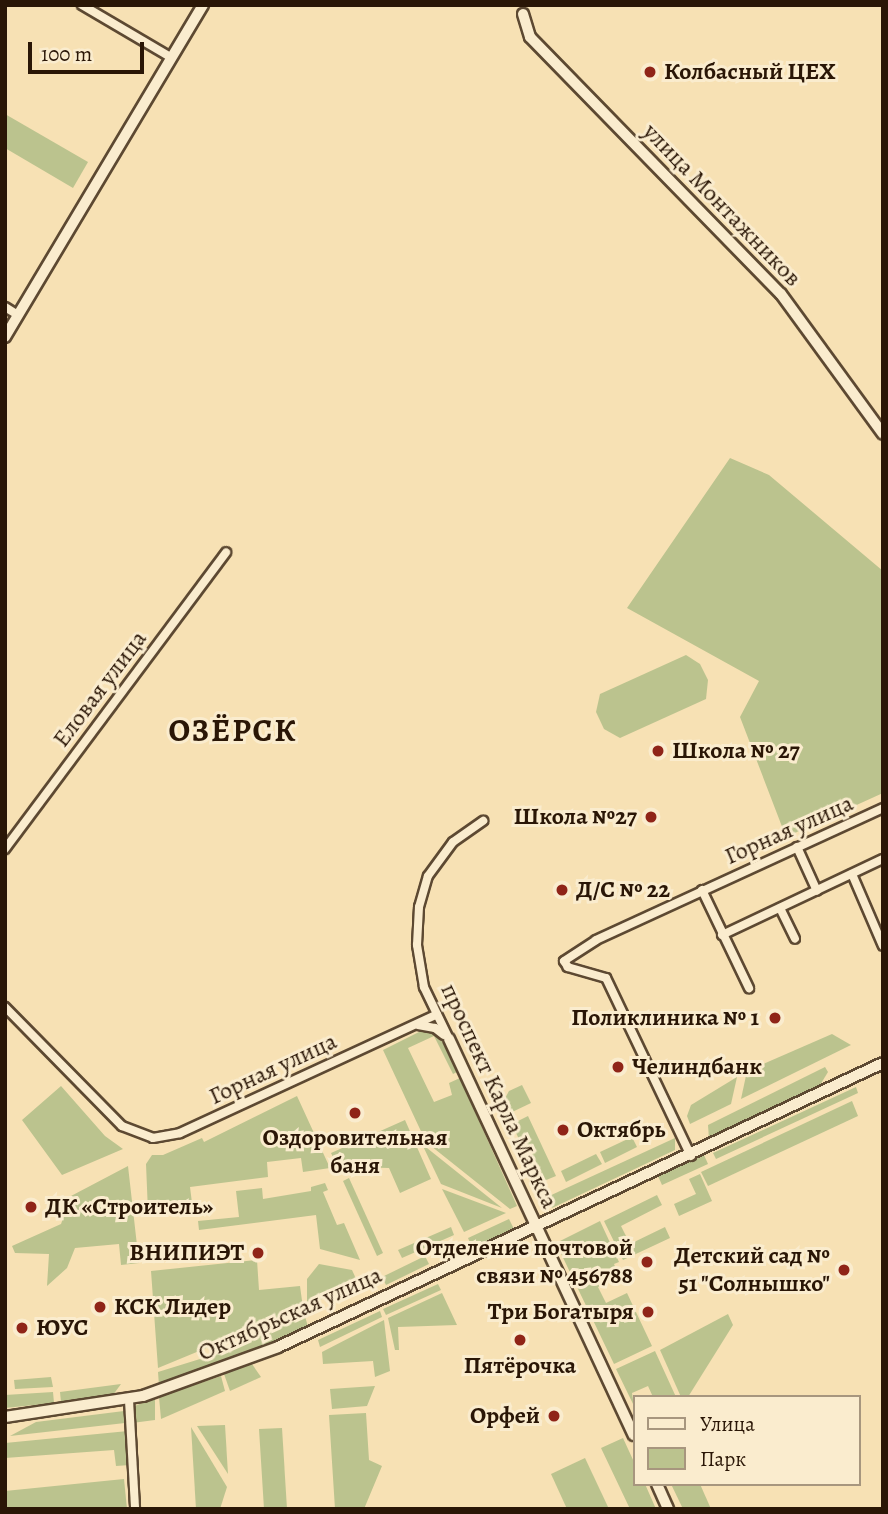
<!DOCTYPE html>
<meta charset="utf-8">
<style>
body{margin:0}
#map{position:relative;width:888px;height:1514px;overflow:hidden;background:#f7e1b4;font-family:Alegreya,serif}
div>[style]{position:absolute}
.green>*{inset:0;background:#bbc38e}
.roads{filter:drop-shadow(2px 0 #5d4932) drop-shadow(-2px 0 #5d4932) drop-shadow(0 2px #5d4932) drop-shadow(0 -2px #5d4932)}
.minor>*{height:8px;margin:-4px;padding:0 4px;transform-origin:4px;border-radius:4px;background:#faecce}
.tertiary>*{height:10px;margin:-5px;padding:0 5px;transform-origin:5px;border-radius:5px;background:#faecce}
.dots>*{width:19px;height:19px;translate:-50% -50%;box-sizing:border-box;border:4px solid #faecce;border-radius:50%}
span{translate:-50% -50%;white-space:nowrap;text-align:center;line-height:1.15;-webkit-text-stroke:6px #faecce;paint-order:stroke}
.poi-label{font-size:24px;color:#2a1606;font-weight:700}
.left{translate:0 -50%;text-align:left}
.right{translate:-100% -50%;text-align:right}
.street-label{font-size:24px;color:#2a1606}
.district-label{font-size:32px;color:#2a1606;font-weight:700;letter-spacing:2px}
.frame{position:absolute;inset:0;border:7px solid #2a1606;pointer-events:none}
.legend{position:absolute;left:633px;top:1395px;width:228px;height:91px;box-sizing:border-box;background:#faecce;border:2px solid #a7967e;margin:0;padding:9px 12px;list-style:none;font-size:21px;color:#2a1606}
.legend li{display:flex;align-items:center;gap:14px;height:35px}
.legend b{width:35px;border:2px solid #a7967e}
.scale{position:absolute;left:28px;top:42px;width:116px;height:32px;box-sizing:border-box;border:4px solid #2a1606;border-top:0;padding-left:9px;font-size:21px;line-height:24px;white-space:nowrap;color:#2a1606;-webkit-text-stroke:5px #faecce;paint-order:stroke}
</style>
<div id="map">
<div class="green">
<div style="clip-path:polygon(5px 114px,88px 162px,73px 188px,5px 148px)"></div>
<div style="clip-path:polygon(730px 458px,769px 475px,883px 571px,883px 793px,786px 837px,740px 717px,759px 681px,627px 608px)"></div>
<div style="clip-path:polygon(686px 655px,700px 664px,708px 680px,706px 699px,620px 738px,604px 729px,596px 712px,600px 694px)"></div>
<div style="clip-path:polygon(421px 1031px,439px 1035px,457px 1072px,453px 1074px,434px 1036px,408px 1048px,434px 1102px,452px 1095px,449px 1083px,460px 1078px,517px 1206px,510px 1209px,426px 1142px,383px 1050px)"></div>
<div style="clip-path:polygon(832px 1034px,851px 1045px,741px 1099px,747px 1071px)"></div>
<div style="clip-path:polygon(825px 1067px,828px 1072px,817px 1090px,709px 1139px,708px 1125px)"></div>
<div style="clip-path:polygon(737px 1077px,731px 1104px,690px 1124px,687px 1116px,691px 1105px)"></div>
<div style="clip-path:polygon(522px 1085px,531px 1103px,508px 1114px,503px 1102px,509px 1091px)"></div>
<div style="clip-path:polygon(61px 1086px,105px 1136px,123px 1149px,62px 1175px,22px 1120px)"></div>
<div style="clip-path:polygon(856px 1087px,858px 1093px,716px 1159px,713px 1153px)"></div>
<div style="clip-path:polygon(297px 1096px,330px 1168px,303px 1172px,301px 1158px,267px 1162px,268px 1177px,190px 1187px,192px 1203px,168px 1206px,156px 1217px,148px 1212px,146px 1164px,152px 1155px,163px 1155px,202px 1138px,204px 1142px)"></div>
<div style="clip-path:polygon(852px 1101px,858px 1116px,708px 1186px,701px 1172px)"></div>
<div style="clip-path:polygon(528px 1116px,556px 1176px,539px 1183px,512px 1124px)"></div>
<div style="clip-path:polygon(405px 1120px,431px 1179px,400px 1193px,389px 1168px,351px 1167px,340px 1172px,331px 1153px)"></div>
<div style="clip-path:polygon(632px 1137px,637px 1147px,605px 1163px,600px 1152px)"></div>
<div style="clip-path:polygon(675px 1138px,675px 1150px,552px 1208px,547px 1197px)"></div>
<div style="clip-path:polygon(422px 1144px,502px 1208px,441px 1184px)"></div>
<div style="clip-path:polygon(596px 1154px,602px 1164px,566px 1182px,561px 1171px)"></div>
<div style="clip-path:polygon(704px 1155px,708px 1164px,662px 1185px,658px 1176px)"></div>
<div style="clip-path:polygon(128px 1166px,139px 1263px,121px 1265px,119px 1244px,75px 1248px,67px 1268px,47px 1286px,49px 1254px,15px 1253px,12px 1246px,61px 1224px,71px 1196px)"></div>
<div style="clip-path:polygon(700px 1174px,712px 1201px,679px 1216px,674px 1204px,696px 1194px,689px 1179px)"></div>
<div style="clip-path:polygon(349px 1178px,383px 1253px,377px 1256px,343px 1181px)"></div>
<div style="clip-path:polygon(325px 1183px,328px 1190px,323px 1192px,337px 1225px,344px 1223px,360px 1260px,320px 1249px,316px 1215px,199px 1230px,198px 1221px,239px 1217px,236px 1191px,262px 1188px,263px 1199px,311px 1191px,311px 1187px)"></div>
<div style="clip-path:polygon(442px 1189px,506px 1213px,464px 1232px)"></div>
<div style="clip-path:polygon(657px 1195px,662px 1205px,621px 1226px,630px 1244px,665px 1227px,670px 1238px,623px 1260px,604px 1221px)"></div>
<div style="clip-path:polygon(509px 1219px,514px 1229px,472px 1247px,468px 1238px)"></div>
<div style="clip-path:polygon(600px 1221px,619px 1262px,614px 1264px,619px 1276px,598px 1287px,606px 1303px,627px 1293px,652px 1346px,614px 1364px,556px 1243px)"></div>
<div style="clip-path:polygon(451px 1227px,454px 1235px,402px 1258px,398px 1250px)"></div>
<div style="clip-path:polygon(425px 1256px,429px 1264px,386px 1285px,382px 1277px)"></div>
<div style="clip-path:polygon(257px 1260px,259px 1290px,300px 1286px,303px 1308px,158px 1368px,151px 1271px)"></div>
<div style="clip-path:polygon(319px 1264px,352px 1270px,358px 1283px,307px 1306px,307px 1279px)"></div>
<div style="clip-path:polygon(438px 1284px,441px 1290px,386px 1315px,383px 1309px)"></div>
<div style="clip-path:polygon(442px 1293px,457px 1325px,398px 1327px,399px 1350px,395px 1350px,388px 1318px)"></div>
<div style="clip-path:polygon(380px 1311px,382px 1317px,320px 1347px,318px 1340px)"></div>
<div style="clip-path:polygon(304px 1313px,309px 1330px,159px 1386px,158px 1372px,200px 1359px)"></div>
<div style="clip-path:polygon(728px 1314px,733px 1325px,688px 1397px,681px 1397px,660px 1350px)"></div>
<div style="clip-path:polygon(384px 1320px,390px 1371px,375px 1377px,373px 1361px,323px 1364px,322px 1352px)"></div>
<div style="clip-path:polygon(655px 1351px,676px 1397px,653px 1397px,648px 1386px,632px 1393px,634px 1406px,616px 1369px)"></div>
<div style="clip-path:polygon(252px 1364px,261px 1377px,230px 1391px,224px 1374px)"></div>
<div style="clip-path:polygon(221px 1376px,225px 1391px,161px 1419px,159px 1397px)"></div>
<div style="clip-path:polygon(51px 1377px,53px 1387px,15px 1389px,14px 1380px)"></div>
<div style="clip-path:polygon(121px 1384px,113px 1395px,61px 1402px,60px 1392px)"></div>
<div style="clip-path:polygon(375px 1386px,367px 1406px,332px 1409px,330px 1389px)"></div>
<div style="clip-path:polygon(53px 1392px,54px 1403px,5px 1408px,5px 1395px)"></div>
<div style="clip-path:polygon(155px 1398px,155px 1420px,132px 1423px,132px 1407px)"></div>
<div style="clip-path:polygon(124px 1411px,125px 1423px,10px 1436px,36px 1422px)"></div>
<div style="clip-path:polygon(366px 1413px,369px 1460px,382px 1466px,364px 1509px,335px 1509px,329px 1415px)"></div>
<div style="clip-path:polygon(225px 1425px,228px 1474px,197px 1426px)"></div>
<div style="clip-path:polygon(191px 1427px,227px 1487px,220px 1509px,196px 1509px)"></div>
<div style="clip-path:polygon(282px 1428px,287px 1509px,264px 1509px,259px 1429px)"></div>
<div style="clip-path:polygon(128px 1431px,130px 1465px,116px 1466px,114px 1450px,5px 1458px,5px 1443px)"></div>
<div style="clip-path:polygon(623px 1438px,634px 1462px,634px 1484px,645px 1484px,656px 1509px,630px 1509px,601px 1448px)"></div>
<div style="clip-path:polygon(585px 1458px,609px 1509px,567px 1509px,551px 1474px)"></div>
<div style="clip-path:polygon(124px 1479px,127px 1509px,5px 1509px,5px 1491px)"></div>
<div style="clip-path:polygon(671px 1484px,700px 1484px,711px 1509px,683px 1509px)"></div>
</div>
<div class="roads">
<div class="minor">
<div style="left:82px;top:5px;width:104px;rotate:30.5deg"></div>
<div style="left:5px;top:307px;width:15px;rotate:32deg"></div>
<div style="left:797px;top:847px;width:48px;rotate:65.6deg"></div>
<div style="left:5px;top:849px;width:370px;rotate:-53.3deg"></div>
<div style="left:852px;top:874px;width:78px;rotate:66.7deg"></div>
<div style="left:702px;top:890px;width:109px;rotate:64.4deg"></div>
<div style="left:780px;top:908px;width:34px;rotate:64deg"></div>
<div style="left:722px;top:935px;width:178px;rotate:-25.3deg"></div>
<div style="left:5px;top:1007px;width:167px;rotate:45.5deg"></div>
<div style="left:122px;top:1126px;width:33px;rotate:21deg"></div>
<div style="left:153px;top:1138px;width:27px;rotate:-10deg"></div>
<div style="left:180px;top:1133px;width:283px;rotate:-24.8deg"></div>
<div style="left:418px;top:1025px;width:17px;rotate:10deg"></div>
<div style="left:435px;top:1028px;width:11px;rotate:38deg"></div>
<div style="left:449px;top:1039px;width:58px;rotate:-115.7deg"></div>
<div style="left:424px;top:987px;width:43px;rotate:-99.5deg"></div>
<div style="left:417px;top:945px;width:38px;rotate:-87deg"></div>
<div style="left:419px;top:907px;width:32px;rotate:-74deg"></div>
<div style="left:428px;top:876px;width:42px;rotate:-53.7deg"></div>
<div style="left:453px;top:842px;width:37px;rotate:-35deg"></div>
<div style="left:691px;top:1156px;width:197px;rotate:-115.5deg"></div>
<div style="left:606px;top:978px;width:40px;rotate:-164deg"></div>
<div style="left:568px;top:967px;width:7px;rotate:-124deg"></div>
<div style="left:564px;top:961px;width:38px;rotate:-33deg"></div>
<div style="left:596px;top:940px;width:316px;rotate:-24.7deg"></div>
<div style="left:129px;top:1400px;width:109px;rotate:86.8deg"></div>
</div>
<div class="tertiary">
<div style="left:523px;top:14px;width:24px;rotate:73deg"></div>
<div style="left:530px;top:37px;width:359px;rotate:45.7deg"></div>
<div style="left:781px;top:294px;width:173px;rotate:53.9deg"></div>
<div style="left:5px;top:337px;width:387px;rotate:-59.2deg"></div>
<div style="left:449px;top:1039px;width:437px;rotate:65deg"></div>
<div style="left:5px;top:1417px;width:140px;rotate:-8.7deg"></div>
<div style="left:143px;top:1396px;width:144px;rotate:-19.9deg"></div>
<div style="left:278px;top:1347px;width:668px;rotate:-25.15deg"></div>
<div style="left:657px;top:1484px;width:27px;rotate:66deg"></div>
</div>
</div>
<div class="dots">
<div style="left:650px;top:72px;background:#8f2418"></div>
<div style="left:658px;top:751px;background:#8f2418"></div>
<div style="left:651px;top:817px;background:#8f2418"></div>
<div style="left:562px;top:890px;background:#8f2418"></div>
<div style="left:775px;top:1018px;background:#8f2418"></div>
<div style="left:618px;top:1067px;background:#8f2418"></div>
<div style="left:355px;top:1113px;background:#8f2418"></div>
<div style="left:563px;top:1130px;background:#8f2418"></div>
<div style="left:31px;top:1207px;background:#8f2418"></div>
<div style="left:258px;top:1253px;background:#8f2418"></div>
<div style="left:647px;top:1262px;background:#8f2418"></div>
<div style="left:844px;top:1270px;background:#8f2418"></div>
<div style="left:100px;top:1307px;background:#8f2418"></div>
<div style="left:648px;top:1312px;background:#8f2418"></div>
<div style="left:22px;top:1328px;background:#8f2418"></div>
<div style="left:520px;top:1340px;background:#8f2418"></div>
<div style="left:554px;top:1416px;background:#8f2418"></div>
</div>
<div class="poi-label">
<span class="left" style="left:664px;top:72px">Колбасный ЦЕХ</span>
<span class="left" style="left:672px;top:751px">Школа № 27</span>
<span class="right" style="left:637px;top:817px">Школа №27</span>
<span class="left" style="left:576px;top:890px">Д/С № 22</span>
<span class="right" style="left:759px;top:1018px">Поликлиника № 1</span>
<span class="left" style="left:632px;top:1067px">Челиндбанк</span>
<span class="left" style="left:577px;top:1130px">Октябрь</span>
<span style="left:355px;top:1152px">Оздоровительная<br>баня</span>
<span class="left" style="left:45px;top:1207px">ДК «Строитель»</span>
<span class="right" style="left:633px;top:1262px">Отделение почтовой<br>связи № 456788</span>
<span class="right" style="left:244px;top:1253px">ВНИПИЭТ</span>
<span class="right" style="left:830px;top:1270px">Детский сад №<br>51 "Солнышко"</span>
<span class="left" style="left:114px;top:1307px">КСК Лидер</span>
<span class="right" style="left:634px;top:1312px">Три Богатыря</span>
<span class="left" style="left:36px;top:1328px">ЮУС</span>
<span style="left:520px;top:1366px">Пятёрочка</span>
<span class="right" style="left:540px;top:1416px">Орфей</span>
</div>
<div class="street-label">
<span style="left:722px;top:205px;rotate:46deg">улица Монтажников</span>
<span style="left:100px;top:689px;rotate:-53deg">Еловая улица</span>
<span style="left:789px;top:830px;rotate:-24deg">Горная улица</span>
<span style="left:273px;top:1069px;rotate:-25deg">Горная улица</span>
<span style="left:499px;top:1096px;rotate:65deg">проспект Карла Маркса</span>
<span style="left:290px;top:1314px;rotate:-24deg">Октябрьская улица</span>
</div>
<div class="district-label">
<span style="left:233px;top:730px">ОЗЁРСК</span>
</div>
<div class="frame"></div>
<ul class="legend">
<li><b style="height:9px;background:#faecce"></b>Улица</li>
<li><b style="height:19px;background:#bbc38e"></b>Парк</li>
</ul>
<div class="scale">100 m</div>
</div>
